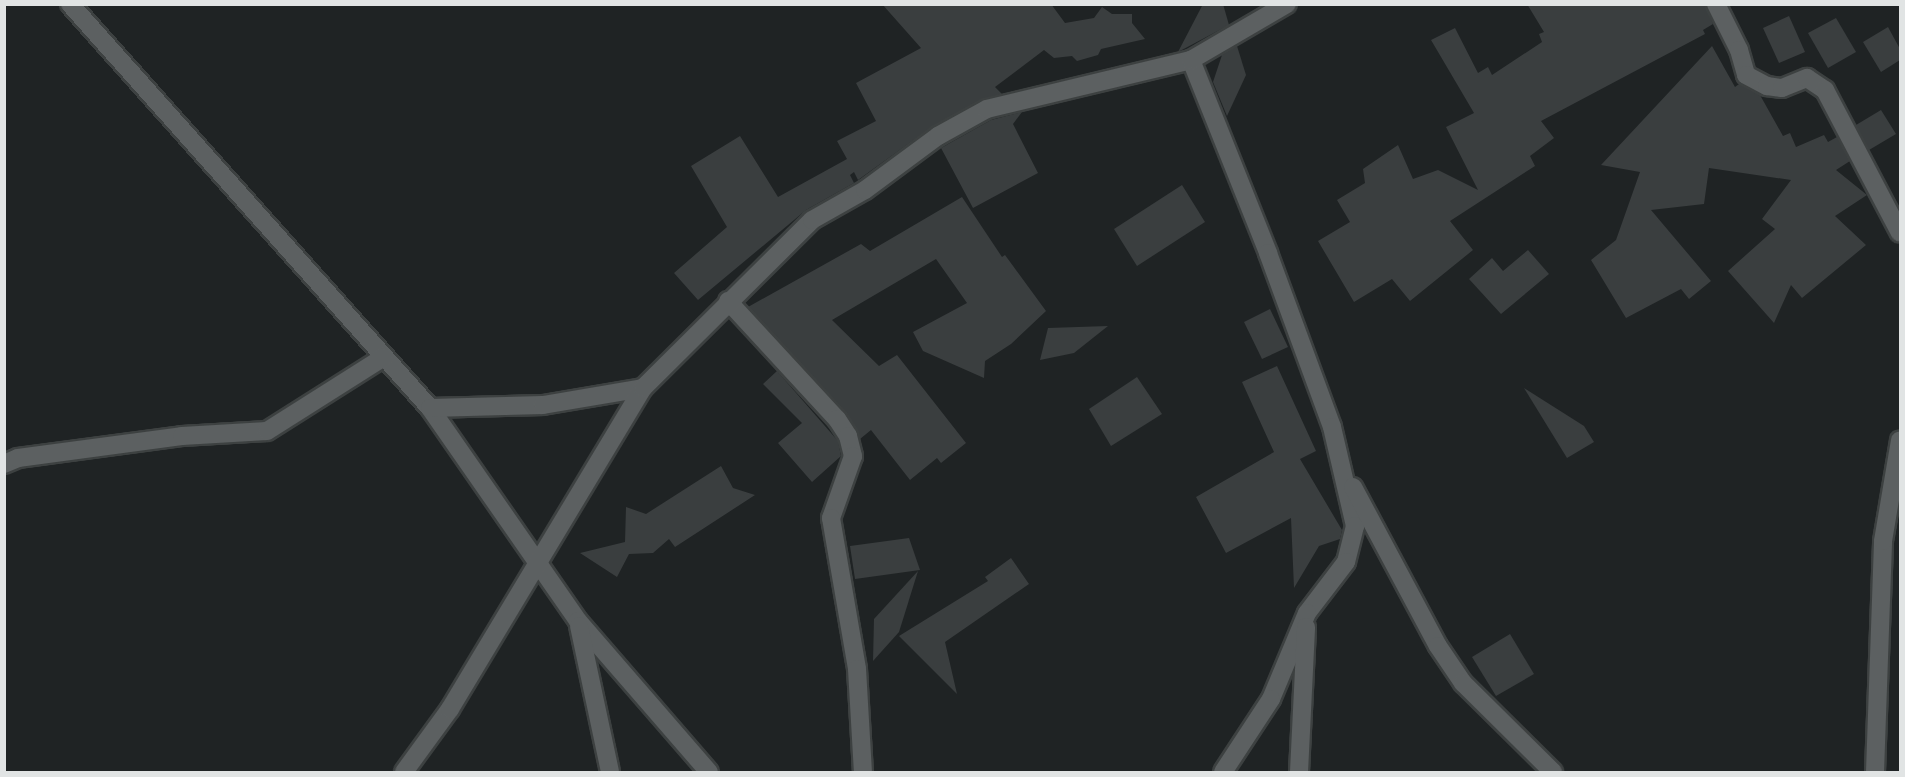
<!DOCTYPE html>
<style>
body{margin:0}
#map{position:relative;width:1905px;height:777px;overflow:hidden;background:#1f2324;font-family:Inter,sans-serif}
div>[style]{position:absolute}
.building>*{inset:0;background:#3a3e3f}
.roads{filter:drop-shadow(2px 0 #3d4141) drop-shadow(-2px 0 #3d4141) drop-shadow(0 2px #3d4141) drop-shadow(0 -2px #3d4141)}
.minor>*{height:18px;margin:-9px;padding:0 9px;transform-origin:9px;border-radius:9px;background:#5c6061}
span{translate:-50% -50%;white-space:nowrap;text-align:center;line-height:1.15;-webkit-text-stroke:5px #1f2324;paint-order:stroke}
.frame{position:absolute;inset:0;border:6px solid #e1e4e4;pointer-events:none}
</style>
<div id="map">
<div class="building">
<div style="clip-path:polygon(882px 4px,1051px 4px,1065px 23px,1094px 18px,1102px 7px,1112px 14px,1132px 14px,1132px 23px,1145px 39px,1101px 49px,1098px 55px,1077px 61px,1072px 56px,1054px 58px,1044px 50px,995px 87px,1002px 94px,982px 99px,933px 126px,858px 180px,854px 172px,850px 175px,854px 183px,806px 210px,698px 300px,674px 273px,727px 227px,691px 166px,740px 136px,778px 197px,847px 159px,837px 141px,876px 121px,856px 83px,921px 48px)"></div>
<div style="clip-path:polygon(1203px 4px,1223px 4px,1229px 25px,1178px 52px)"></div>
<div style="clip-path:polygon(1527px 4px,1705px 4px,1713px 24px,1703px 30px,1705px 34px,1541px 121px,1554px 138px,1530px 156px,1535px 166px,1450px 221px,1473px 250px,1410px 301px,1392px 279px,1354px 302px,1318px 241px,1350px 222px,1337px 200px,1365px 183px,1363px 169px,1398px 145px,1413px 179px,1438px 170px,1478px 190px,1446px 127px,1474px 113px,1431px 40px,1455px 28px,1478px 73px,1488px 67px,1492px 75px,1542px 42px,1539px 34px,1544px 32px)"></div>
<div style="clip-path:polygon(1789px 16px,1805px 52px,1779px 63px,1763px 28px)"></div>
<div style="clip-path:polygon(1836px 18px,1856px 52px,1828px 68px,1808px 33px)"></div>
<div style="clip-path:polygon(1888px 27px,1900px 49px,1900px 60px,1881px 72px,1863px 42px)"></div>
<div style="clip-path:polygon(1237px 46px,1246px 75px,1227px 116px,1213px 82px,1222px 55px)"></div>
<div style="clip-path:polygon(1712px 46px,1735px 87px,1739px 84px,1760px 95px,1783px 136px,1790px 133px,1796px 147px,1824px 135px,1828px 142px,1837px 137px,1850px 161px,1836px 170px,1867px 195px,1835px 216px,1866px 245px,1802px 298px,1791px 285px,1774px 323px,1728px 271px,1775px 229px,1762px 219px,1791px 180px,1709px 168px,1704px 204px,1651px 210px,1711px 281px,1689px 299px,1681px 289px,1626px 318px,1591px 260px,1616px 240px,1640px 172px,1601px 165px)"></div>
<div style="clip-path:polygon(1881px 110px,1896px 134px,1869px 150px,1856px 125px)"></div>
<div style="clip-path:polygon(1022px 112px,1013px 124px,1038px 173px,973px 208px,941px 148px,991px 120px)"></div>
<div style="clip-path:polygon(1182px 185px,1205px 222px,1137px 266px,1114px 229px)"></div>
<div style="clip-path:polygon(962px 197px,1002px 257px,1005px 255px,1046px 311px,1011px 344px,985px 361px,984px 378px,923px 351px,913px 332px,967px 303px,936px 259px,832px 320px,879px 366px,897px 355px,966px 443px,941px 463px,937px 458px,910px 480px,871px 430px,860px 439px,845px 411px,748px 307px,861px 244px,870px 251px)"></div>
<div style="clip-path:polygon(1528px 250px,1549px 274px,1501px 314px,1469px 279px,1492px 258px,1503px 271px)"></div>
<div style="clip-path:polygon(1270px 309px,1288px 347px,1262px 359px,1244px 322px)"></div>
<div style="clip-path:polygon(1108px 326px,1074px 353px,1040px 360px,1048px 328px)"></div>
<div style="clip-path:polygon(1277px 366px,1316px 451px,1300px 459px,1342px 530px,1340px 539px,1319px 546px,1294px 588px,1291px 518px,1226px 553px,1196px 497px,1274px 452px,1242px 382px)"></div>
<div style="clip-path:polygon(777px 371px,838px 441px,841px 456px,812px 482px,778px 443px,802px 423px,763px 384px)"></div>
<div style="clip-path:polygon(1137px 377px,1162px 414px,1111px 446px,1089px 409px)"></div>
<div style="clip-path:polygon(1524px 388px,1584px 426px,1594px 442px,1567px 458px)"></div>
<div style="clip-path:polygon(721px 466px,733px 488px,755px 495px,675px 547px,669px 539px,653px 553px,629px 554px,617px 577px,580px 553px,625px 542px,626px 507px,646px 514px)"></div>
<div style="clip-path:polygon(909px 538px,920px 570px,855px 579px,850px 546px)"></div>
<div style="clip-path:polygon(1011px 558px,1029px 584px,945px 642px,957px 694px,899px 636px,988px 581px,985px 577px)"></div>
<div style="clip-path:polygon(918px 571px,899px 632px,873px 661px,874px 619px)"></div>
<div style="clip-path:polygon(1510px 634px,1534px 674px,1496px 696px,1472px 657px)"></div>
</div>
<div class="roads">
<div class="minor">
<div style="left:70px;top:4px;width:541px;rotate:48.3deg"></div>
<div style="left:430px;top:408px;width:259px;rotate:55.2deg"></div>
<div style="left:578px;top:621px;width:200px;rotate:49.1deg"></div>
<div style="left:1716px;top:4px;width:51px;rotate:63.4deg"></div>
<div style="left:1739px;top:50px;width:26px;rotate:74deg"></div>
<div style="left:1746px;top:75px;width:24px;rotate:28deg"></div>
<div style="left:1767px;top:86px;width:15px;rotate:8deg"></div>
<div style="left:1782px;top:88px;width:27px;rotate:-22deg"></div>
<div style="left:1807px;top:78px;width:22px;rotate:34deg"></div>
<div style="left:1825px;top:90px;width:161px;rotate:62.3deg"></div>
<div style="left:1191px;top:60px;width:208px;rotate:68.2deg"></div>
<div style="left:1268px;top:253px;width:185px;rotate:69.8deg"></div>
<div style="left:1332px;top:427px;width:102px;rotate:76.9deg"></div>
<div style="left:1355px;top:526px;width:37px;rotate:104deg"></div>
<div style="left:1346px;top:562px;width:64px;rotate:127.4deg"></div>
<div style="left:1307px;top:613px;width:93px;rotate:112.7deg"></div>
<div style="left:1271px;top:699px;width:87px;rotate:123.3deg"></div>
<div style="left:728px;top:301px;width:161px;rotate:47.3deg"></div>
<div style="left:837px;top:419px;width:20px;rotate:57deg"></div>
<div style="left:848px;top:436px;width:21px;rotate:76deg"></div>
<div style="left:853px;top:456px;width:66px;rotate:109.5deg"></div>
<div style="left:831px;top:518px;width:153px;rotate:80.2deg"></div>
<div style="left:857px;top:669px;width:103px;rotate:86.7deg"></div>
<div style="left:430px;top:408px;width:113px;rotate:-1.5deg"></div>
<div style="left:543px;top:405px;width:101px;rotate:-9.6deg"></div>
<div style="left:4px;top:464px;width:15px;rotate:-23deg"></div>
<div style="left:18px;top:458px;width:165px;rotate:-7.6deg"></div>
<div style="left:182px;top:436px;width:85px;rotate:-3.4deg"></div>
<div style="left:267px;top:431px;width:138px;rotate:-32.3deg"></div>
<div style="left:1353px;top:487px;width:180px;rotate:61.9deg"></div>
<div style="left:1438px;top:646px;width:45px;rotate:56deg"></div>
<div style="left:1463px;top:683px;width:127px;rotate:44.7deg"></div>
<div style="left:579px;top:626px;width:149px;rotate:78deg"></div>
<div style="left:404px;top:772px;width:78px;rotate:-53.9deg"></div>
<div style="left:450px;top:709px;width:375px;rotate:-59deg"></div>
<div style="left:643px;top:388px;width:238px;rotate:-44.8deg"></div>
<div style="left:812px;top:220px;width:61px;rotate:-29.5deg"></div>
<div style="left:865px;top:190px;width:91px;rotate:-36.5deg"></div>
<div style="left:938px;top:136px;width:56px;rotate:-28.9deg"></div>
<div style="left:987px;top:109px;width:210px;rotate:-13.5deg"></div>
<div style="left:1191px;top:60px;width:111px;rotate:-30.3deg"></div>
<div style="left:1299px;top:772px;width:145px;rotate:-87.2deg"></div>
<div style="left:1875px;top:772px;width:231px;rotate:-88deg"></div>
<div style="left:1883px;top:541px;width:102px;rotate:-80.4deg"></div>
</div>
</div>
<div class="frame"></div>
</div>
